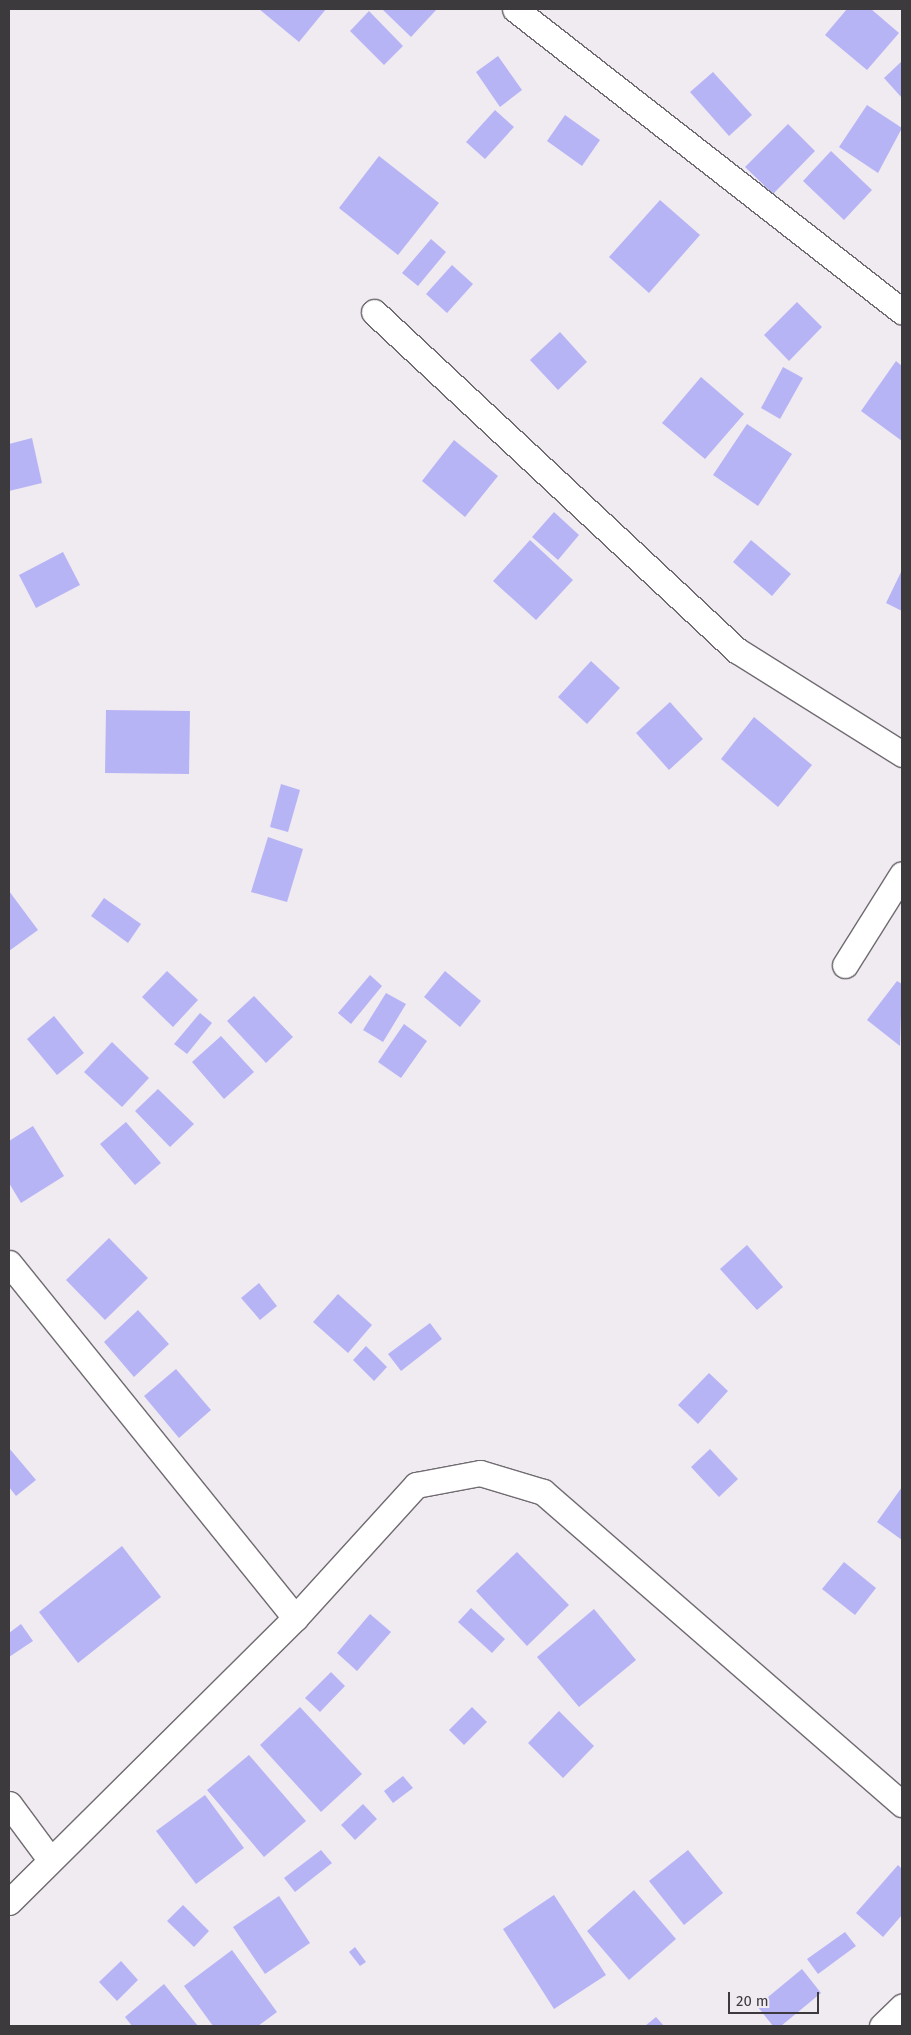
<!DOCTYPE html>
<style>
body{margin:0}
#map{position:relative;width:911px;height:2035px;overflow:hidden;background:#f0eaf1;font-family:"Fira Sans",sans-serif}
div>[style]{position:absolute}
.building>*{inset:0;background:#b7b4f5}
.roads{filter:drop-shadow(1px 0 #706b71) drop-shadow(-1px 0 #706b71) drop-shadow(0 1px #706b71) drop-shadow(0 -1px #706b71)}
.minor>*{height:25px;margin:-12.5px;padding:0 12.5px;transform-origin:12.5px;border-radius:12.5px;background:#fff}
span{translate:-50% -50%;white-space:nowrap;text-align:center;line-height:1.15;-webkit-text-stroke:4px #f0eaf1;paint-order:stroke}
.frame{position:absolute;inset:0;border:10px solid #3c3a3c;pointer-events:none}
.scale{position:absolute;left:728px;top:1992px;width:91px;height:22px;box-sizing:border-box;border:2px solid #3c3a3c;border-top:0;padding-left:6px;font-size:15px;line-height:18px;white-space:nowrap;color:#3c3a3c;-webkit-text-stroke:4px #f0eaf1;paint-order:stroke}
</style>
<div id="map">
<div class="building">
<div style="clip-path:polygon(259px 9px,326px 9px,299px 42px)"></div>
<div style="clip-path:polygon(382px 9px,437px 9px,411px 37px)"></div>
<div style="clip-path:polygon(847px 9px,871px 9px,899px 33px,867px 70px,825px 35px)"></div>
<div style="clip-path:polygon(369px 11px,403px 46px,384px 65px,350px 31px)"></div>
<div style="clip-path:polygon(498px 56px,522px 90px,500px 107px,476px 72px)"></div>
<div style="clip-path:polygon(902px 61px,902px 98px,884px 78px)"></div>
<div style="clip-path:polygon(713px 72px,752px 115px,729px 136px,690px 92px)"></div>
<div style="clip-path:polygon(867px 105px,902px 128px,878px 173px,839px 147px)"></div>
<div style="clip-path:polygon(495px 110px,514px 127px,485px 159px,466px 142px)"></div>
<div style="clip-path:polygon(565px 115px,600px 140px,582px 166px,547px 141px)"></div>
<div style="clip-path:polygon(788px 124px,815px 151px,773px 194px,745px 167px)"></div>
<div style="clip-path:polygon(831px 151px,872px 190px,844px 220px,803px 181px)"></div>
<div style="clip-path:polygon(379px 156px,439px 203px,398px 255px,339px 208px)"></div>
<div style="clip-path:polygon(660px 200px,700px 235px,649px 293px,609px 257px)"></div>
<div style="clip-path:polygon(431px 239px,446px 252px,418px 286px,402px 273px)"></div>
<div style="clip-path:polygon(452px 265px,473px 284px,447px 313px,426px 294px)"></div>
<div style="clip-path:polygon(797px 302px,822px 327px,789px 361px,764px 335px)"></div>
<div style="clip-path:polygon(560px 332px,587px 362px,558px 390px,530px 360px)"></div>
<div style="clip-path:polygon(896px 361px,902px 366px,902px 441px,861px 411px)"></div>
<div style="clip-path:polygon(783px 367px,803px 378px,780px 419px,761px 408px)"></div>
<div style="clip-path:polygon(701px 377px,744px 414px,705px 459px,662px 423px)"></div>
<div style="clip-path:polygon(747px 424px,792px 454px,758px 506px,713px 475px)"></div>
<div style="clip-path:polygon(32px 438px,42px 483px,9px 491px,9px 444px)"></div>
<div style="clip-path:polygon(454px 440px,498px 476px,465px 517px,422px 481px)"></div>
<div style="clip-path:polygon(554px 512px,579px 535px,558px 560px,532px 537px)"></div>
<div style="clip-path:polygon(530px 540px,573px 580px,536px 620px,493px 581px)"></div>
<div style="clip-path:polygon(751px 540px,791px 574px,772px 596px,733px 562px)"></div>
<div style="clip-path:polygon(63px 552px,80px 585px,36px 608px,19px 575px)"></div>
<div style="clip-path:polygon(902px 570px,902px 611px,886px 603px)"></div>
<div style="clip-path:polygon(591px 661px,620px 688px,587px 724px,558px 697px)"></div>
<div style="clip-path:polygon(670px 702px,703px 739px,669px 770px,636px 733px)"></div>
<div style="clip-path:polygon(106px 710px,190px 711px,189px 774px,105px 773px)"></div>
<div style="clip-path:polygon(754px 717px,812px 765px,778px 807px,721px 759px)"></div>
<div style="clip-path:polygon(281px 784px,300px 790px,288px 832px,270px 827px)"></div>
<div style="clip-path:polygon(268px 837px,303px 849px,287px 902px,251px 892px)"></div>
<div style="clip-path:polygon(9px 891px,38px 930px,9px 951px)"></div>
<div style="clip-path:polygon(104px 898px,141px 924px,128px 943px,91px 916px)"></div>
<div style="clip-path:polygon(167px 971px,198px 1000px,173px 1027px,142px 997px)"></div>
<div style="clip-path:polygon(445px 971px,481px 1001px,460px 1027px,424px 997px)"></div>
<div style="clip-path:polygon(370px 975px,382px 986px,351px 1024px,338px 1013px)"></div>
<div style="clip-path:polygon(897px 981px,902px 984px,900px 1046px,867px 1020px)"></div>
<div style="clip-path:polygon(386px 993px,406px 1004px,383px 1042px,363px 1030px)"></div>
<div style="clip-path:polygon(254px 996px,293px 1037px,266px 1063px,227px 1021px)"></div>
<div style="clip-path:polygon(200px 1013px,212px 1023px,187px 1054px,174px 1044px)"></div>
<div style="clip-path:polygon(54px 1016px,84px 1053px,57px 1075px,27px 1039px)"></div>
<div style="clip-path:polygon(404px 1024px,427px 1041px,401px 1078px,378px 1062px)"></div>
<div style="clip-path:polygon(221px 1036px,254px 1072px,224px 1099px,192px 1062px)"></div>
<div style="clip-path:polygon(112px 1042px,149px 1078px,122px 1107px,84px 1072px)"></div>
<div style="clip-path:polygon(158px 1089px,194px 1124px,170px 1147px,135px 1111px)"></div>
<div style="clip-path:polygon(126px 1122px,161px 1163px,135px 1185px,100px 1144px)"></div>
<div style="clip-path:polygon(33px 1126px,64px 1176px,21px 1203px,9px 1183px,9px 1141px)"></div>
<div style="clip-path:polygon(109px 1238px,148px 1278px,105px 1320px,66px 1280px)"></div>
<div style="clip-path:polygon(747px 1245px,783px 1287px,757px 1310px,720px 1269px)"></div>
<div style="clip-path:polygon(259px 1283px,277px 1306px,260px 1320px,241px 1298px)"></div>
<div style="clip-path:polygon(338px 1294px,372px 1325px,348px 1353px,313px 1322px)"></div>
<div style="clip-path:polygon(138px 1310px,169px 1344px,134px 1377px,104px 1342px)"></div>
<div style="clip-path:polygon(430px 1323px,442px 1339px,401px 1371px,388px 1354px)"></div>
<div style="clip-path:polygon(366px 1346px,387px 1367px,374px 1381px,353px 1360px)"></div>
<div style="clip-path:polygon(176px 1369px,211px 1410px,179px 1438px,144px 1396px)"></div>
<div style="clip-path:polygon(709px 1373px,728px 1391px,698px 1424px,678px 1405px)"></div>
<div style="clip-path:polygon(9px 1448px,36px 1480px,16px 1496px,9px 1487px)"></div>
<div style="clip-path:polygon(710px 1449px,738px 1479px,719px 1497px,691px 1467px)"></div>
<div style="clip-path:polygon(902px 1487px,902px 1540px,877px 1522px)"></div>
<div style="clip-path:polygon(122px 1546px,161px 1597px,78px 1663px,39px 1612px)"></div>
<div style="clip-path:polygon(517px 1552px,569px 1605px,527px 1646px,476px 1591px)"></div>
<div style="clip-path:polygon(844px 1562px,876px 1588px,855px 1615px,822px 1589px)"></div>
<div style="clip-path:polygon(471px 1608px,505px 1639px,492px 1653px,458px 1622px)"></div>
<div style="clip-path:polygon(594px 1609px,636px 1660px,579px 1707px,537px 1657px)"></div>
<div style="clip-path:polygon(370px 1614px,391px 1632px,357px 1671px,337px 1653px)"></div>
<div style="clip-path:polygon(21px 1624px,33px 1641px,9px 1657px,9px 1633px)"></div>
<div style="clip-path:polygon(331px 1672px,345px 1686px,320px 1712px,305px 1698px)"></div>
<div style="clip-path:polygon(300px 1707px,362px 1774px,321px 1812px,260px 1745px)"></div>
<div style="clip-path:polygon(472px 1707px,487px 1722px,464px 1745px,449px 1730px)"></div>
<div style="clip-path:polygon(559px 1711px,594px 1746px,563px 1778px,528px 1743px)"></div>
<div style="clip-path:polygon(249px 1755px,306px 1821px,264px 1857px,207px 1790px)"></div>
<div style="clip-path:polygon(403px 1776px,413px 1788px,393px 1803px,384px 1791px)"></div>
<div style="clip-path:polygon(205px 1795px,244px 1848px,196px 1884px,156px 1831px)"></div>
<div style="clip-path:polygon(363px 1804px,377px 1819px,355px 1840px,341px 1825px)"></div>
<div style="clip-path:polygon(321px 1850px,332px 1863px,295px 1892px,284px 1878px)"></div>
<div style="clip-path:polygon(688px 1850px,723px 1893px,684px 1925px,649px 1881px)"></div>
<div style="clip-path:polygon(898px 1865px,902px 1869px,902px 1915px,883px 1937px,856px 1913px)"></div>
<div style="clip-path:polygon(634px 1890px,676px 1939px,629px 1980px,587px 1931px)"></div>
<div style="clip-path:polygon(554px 1895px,606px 1975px,554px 2009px,503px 1929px)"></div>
<div style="clip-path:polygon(279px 1896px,310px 1943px,265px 1974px,233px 1927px)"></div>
<div style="clip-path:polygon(183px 1905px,209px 1931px,194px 1947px,167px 1921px)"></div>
<div style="clip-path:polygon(845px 1932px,856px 1946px,818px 1974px,807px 1959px)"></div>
<div style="clip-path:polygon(355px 1947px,366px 1962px,360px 1966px,349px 1952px)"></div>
<div style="clip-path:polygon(232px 1950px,277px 2012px,258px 2026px,213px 2026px,184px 1986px)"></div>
<div style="clip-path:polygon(121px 1961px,138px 1980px,117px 2001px,99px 1982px)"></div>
<div style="clip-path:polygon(802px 1969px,821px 1993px,781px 2026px,773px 2026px,757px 2006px)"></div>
<div style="clip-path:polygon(164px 1984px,198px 2026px,132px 2026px,125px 2017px)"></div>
<div style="clip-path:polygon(656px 2017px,664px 2026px,645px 2026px)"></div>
</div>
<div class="roads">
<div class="minor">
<div style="left:515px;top:9px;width:491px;rotate:38deg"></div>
<div style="left:374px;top:312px;width:497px;rotate:43deg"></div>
<div style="left:738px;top:651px;width:194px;rotate:32.1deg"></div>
<div style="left:845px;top:965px;width:107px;rotate:-57.9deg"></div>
<div style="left:9px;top:1263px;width:456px;rotate:51.1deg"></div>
<div style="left:9px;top:1804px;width:67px;rotate:53.5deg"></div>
<div style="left:9px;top:1902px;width:403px;rotate:-44.8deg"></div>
<div style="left:295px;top:1618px;width:180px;rotate:-47.7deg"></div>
<div style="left:416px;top:1485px;width:65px;rotate:-10.6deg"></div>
<div style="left:480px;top:1473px;width:66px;rotate:16.8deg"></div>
<div style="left:543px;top:1492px;width:476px;rotate:41deg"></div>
<div style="left:882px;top:2026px;width:28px;rotate:-44deg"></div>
</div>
</div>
<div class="frame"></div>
<div class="scale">20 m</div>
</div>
